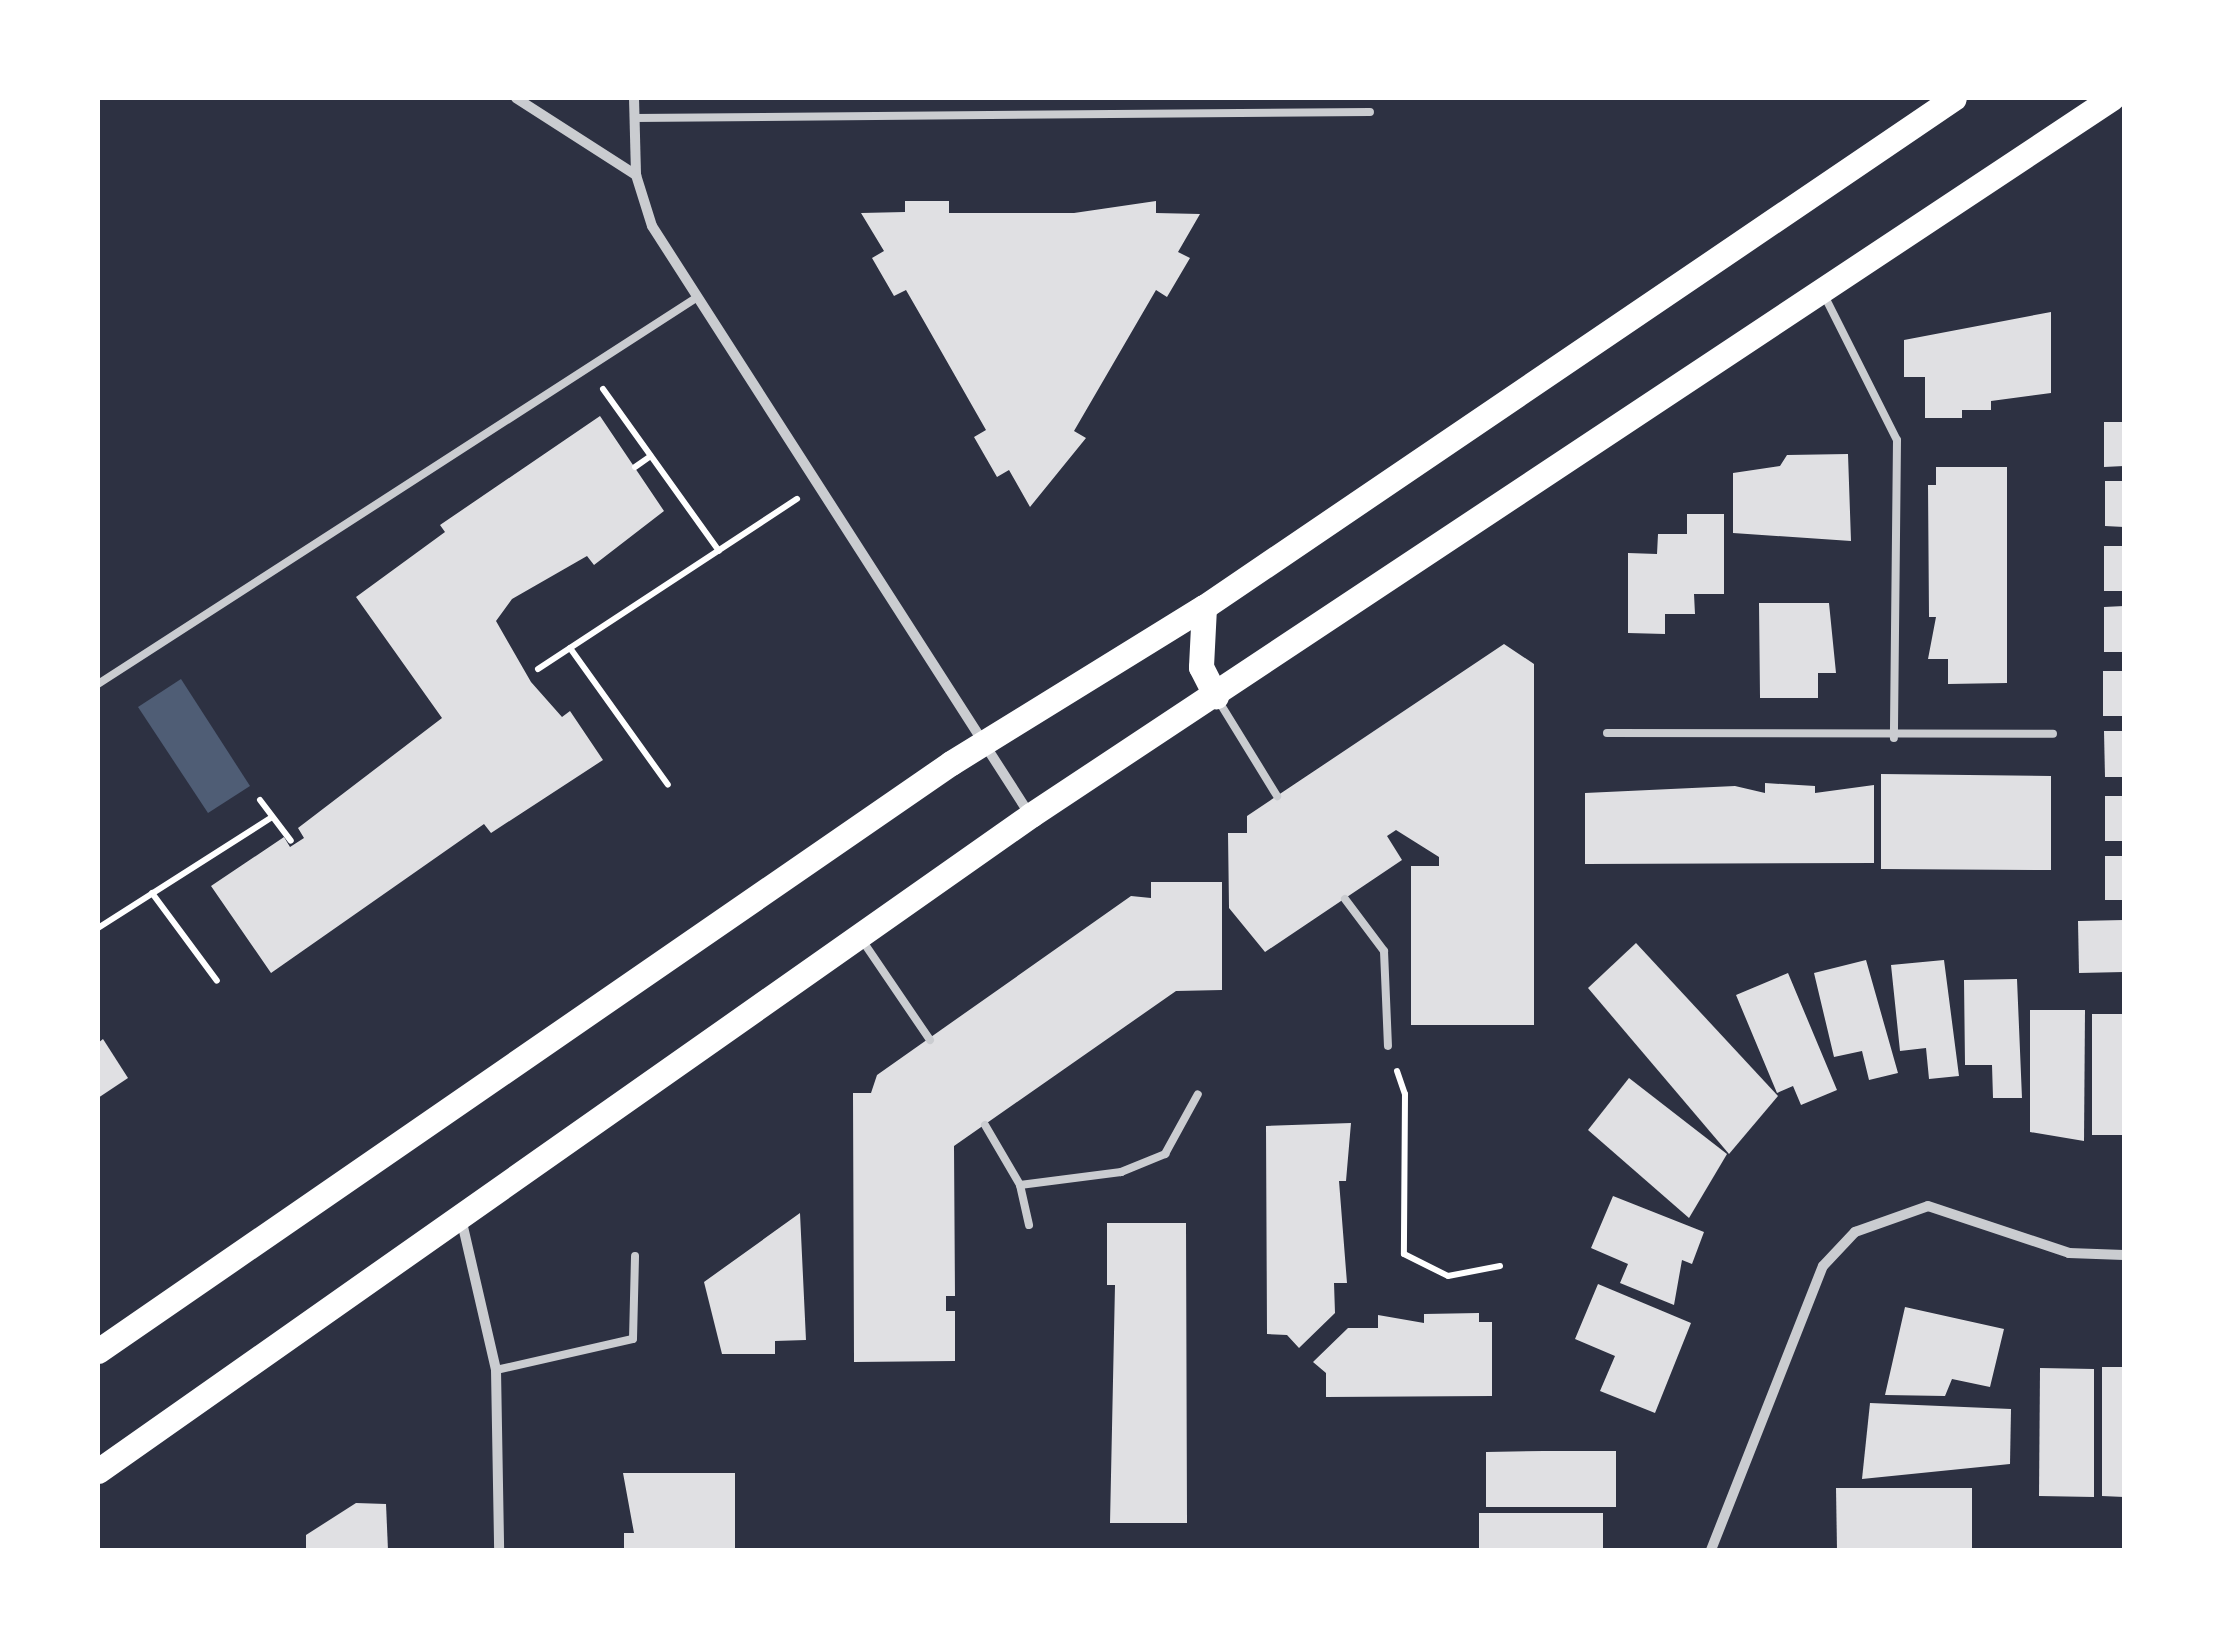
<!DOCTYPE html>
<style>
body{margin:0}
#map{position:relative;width:2222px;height:1648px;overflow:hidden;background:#2d3142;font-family:Inter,sans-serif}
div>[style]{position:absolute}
.water>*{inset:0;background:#4f5d75}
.building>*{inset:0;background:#e0e0e3}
.path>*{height:6px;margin:-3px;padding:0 3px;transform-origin:3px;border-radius:3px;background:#fff}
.service>*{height:8px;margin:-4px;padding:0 4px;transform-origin:4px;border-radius:4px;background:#caccd0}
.minor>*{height:10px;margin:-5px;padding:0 5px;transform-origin:5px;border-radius:5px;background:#caccd0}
.primary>*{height:25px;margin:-12.5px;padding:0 12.5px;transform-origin:12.5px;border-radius:12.5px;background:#fff}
span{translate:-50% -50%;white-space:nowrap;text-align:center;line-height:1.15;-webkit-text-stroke:8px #fff;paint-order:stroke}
.frame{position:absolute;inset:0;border:100px solid #fff;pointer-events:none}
</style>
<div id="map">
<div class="water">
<div style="clip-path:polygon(181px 679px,250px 786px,208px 813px,138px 707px)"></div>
</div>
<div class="building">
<div style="clip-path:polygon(905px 201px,949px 201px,949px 213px,1074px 213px,1156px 201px,1156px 213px,1200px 214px,1178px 252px,1190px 258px,1167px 297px,1156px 290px,1074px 431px,1086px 438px,1030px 507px,1009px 470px,997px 477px,974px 437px,986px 430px,925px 323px,906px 290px,894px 296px,872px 258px,884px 251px,861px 213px,905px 212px)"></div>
<div style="clip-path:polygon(2051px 312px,2051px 393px,1991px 401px,1991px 410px,1962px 410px,1962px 418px,1925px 418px,1925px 377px,1904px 377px,1904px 340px)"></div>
<div style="clip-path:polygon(600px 416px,664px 511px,594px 565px,587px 556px,512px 599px,496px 621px,531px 682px,562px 717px,570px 711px,603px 760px,491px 833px,484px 824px,271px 973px,211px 886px,284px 837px,290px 847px,304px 838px,298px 828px,442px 718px,356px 597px,445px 532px,440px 525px)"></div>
<div style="clip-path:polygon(2104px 422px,2124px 422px,2124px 466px,2104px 467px)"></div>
<div style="clip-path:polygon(1848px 454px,1851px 541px,1733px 533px,1733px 473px,1780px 466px,1787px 455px)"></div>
<div style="clip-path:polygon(1936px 467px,2007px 467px,2007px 683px,1948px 684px,1948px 659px,1928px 659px,1936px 617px,1929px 617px,1928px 485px,1936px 485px)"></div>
<div style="clip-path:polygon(2105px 481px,2124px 481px,2124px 527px,2105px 526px)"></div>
<div style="clip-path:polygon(1687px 514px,1724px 514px,1724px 594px,1694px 594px,1695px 614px,1665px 614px,1665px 634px,1628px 633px,1628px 553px,1657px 554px,1658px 534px,1687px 534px)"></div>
<div style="clip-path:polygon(2104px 546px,2124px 546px,2124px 591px,2104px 591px)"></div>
<div style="clip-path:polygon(1759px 603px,1829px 603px,1836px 673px,1818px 673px,1818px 698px,1760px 698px)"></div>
<div style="clip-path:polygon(2124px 606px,2124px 652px,2104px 652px,2104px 607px)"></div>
<div style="clip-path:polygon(1504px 644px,1534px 664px,1534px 1025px,1411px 1025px,1411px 866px,1439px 866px,1439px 857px,1396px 830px,1387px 836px,1402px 860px,1265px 952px,1229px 908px,1228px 833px,1247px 833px,1247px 816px)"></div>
<div style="clip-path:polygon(2103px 671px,2124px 671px,2124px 716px,2103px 716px)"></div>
<div style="clip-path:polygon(2104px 731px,2124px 731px,2124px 777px,2105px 777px)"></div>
<div style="clip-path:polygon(1881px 774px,2051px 776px,2051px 870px,1881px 869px)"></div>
<div style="clip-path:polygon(1765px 783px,1815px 786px,1815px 793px,1874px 785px,1874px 863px,1585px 864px,1585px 793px,1735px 786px,1765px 793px)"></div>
<div style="clip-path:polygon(2105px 796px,2124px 796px,2124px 841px,2105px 841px)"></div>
<div style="clip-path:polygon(2105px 856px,2124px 856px,2124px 900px,2105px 900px)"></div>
<div style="clip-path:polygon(1151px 882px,1222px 882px,1222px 990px,1176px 991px,954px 1146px,955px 1296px,946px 1296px,946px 1311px,955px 1311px,955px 1361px,854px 1362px,853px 1093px,871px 1093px,877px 1075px,1131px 896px,1151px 898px)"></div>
<div style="clip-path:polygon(2124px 920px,2124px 972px,2079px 973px,2078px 921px)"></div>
<div style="clip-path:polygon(1636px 943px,1778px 1096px,1729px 1154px,1588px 988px)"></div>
<div style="clip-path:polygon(1866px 960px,1898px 1073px,1869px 1080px,1862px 1051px,1834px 1057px,1814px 973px)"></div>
<div style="clip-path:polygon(1944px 960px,1959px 1076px,1929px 1079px,1926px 1048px,1900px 1051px,1891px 965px)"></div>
<div style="clip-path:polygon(1788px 973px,1837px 1090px,1801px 1105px,1793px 1086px,1777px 1093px,1736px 995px)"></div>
<div style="clip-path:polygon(2017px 979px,2022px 1098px,1993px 1098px,1992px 1065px,1965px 1065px,1964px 980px)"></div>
<div style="clip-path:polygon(2030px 1010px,2085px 1010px,2084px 1141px,2030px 1132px)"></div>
<div style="clip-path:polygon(2092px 1014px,2124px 1014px,2124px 1135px,2092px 1135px)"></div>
<div style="clip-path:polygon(103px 1039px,128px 1078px,98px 1098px,98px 1043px)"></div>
<div style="clip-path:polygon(1629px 1078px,1727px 1154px,1689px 1218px,1588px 1130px)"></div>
<div style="clip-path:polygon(1351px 1123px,1346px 1181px,1339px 1181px,1347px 1283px,1334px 1283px,1335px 1313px,1299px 1348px,1287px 1335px,1267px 1334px,1266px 1126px)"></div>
<div style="clip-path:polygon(1613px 1196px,1704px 1232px,1692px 1264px,1682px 1260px,1674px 1305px,1620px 1283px,1628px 1264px,1591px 1248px)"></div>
<div style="clip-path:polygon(800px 1213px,806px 1340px,775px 1341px,775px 1354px,722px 1354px,704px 1282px)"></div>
<div style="clip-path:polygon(1107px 1223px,1186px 1223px,1187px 1523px,1110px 1523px,1115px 1285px,1107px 1285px)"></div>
<div style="clip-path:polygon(1598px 1284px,1691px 1323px,1655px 1413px,1600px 1391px,1615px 1356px,1575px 1339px)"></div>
<div style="clip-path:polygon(1905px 1307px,2004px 1329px,1990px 1387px,1952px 1379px,1945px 1396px,1885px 1395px)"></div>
<div style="clip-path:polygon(1479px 1313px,1479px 1322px,1492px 1322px,1492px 1396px,1326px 1397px,1326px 1373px,1313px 1362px,1348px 1328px,1378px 1328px,1378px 1315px,1424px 1323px,1424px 1314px)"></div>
<div style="clip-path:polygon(2102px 1367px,2124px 1367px,2124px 1497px,2102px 1496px)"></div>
<div style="clip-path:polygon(2040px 1368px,2094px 1369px,2094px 1497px,2039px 1496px)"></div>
<div style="clip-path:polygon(1870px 1403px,2011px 1409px,2010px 1464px,1862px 1479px)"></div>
<div style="clip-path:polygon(1544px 1451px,1616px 1451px,1616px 1507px,1486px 1507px,1486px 1452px)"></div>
<div style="clip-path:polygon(623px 1473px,735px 1473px,735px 1550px,624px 1550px,624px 1533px,634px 1533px)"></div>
<div style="clip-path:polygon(1836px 1488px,1972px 1488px,1972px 1550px,1837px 1550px)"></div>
<div style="clip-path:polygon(356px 1503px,386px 1504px,388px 1550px,306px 1550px,306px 1535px)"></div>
<div style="clip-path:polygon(1479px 1513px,1603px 1513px,1603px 1550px,1479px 1550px)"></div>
</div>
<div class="path">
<div style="left:603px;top:389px;width:199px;rotate:54.4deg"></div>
<div style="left:635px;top:467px;width:19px;rotate:-35deg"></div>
<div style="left:570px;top:648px;width:168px;rotate:54.4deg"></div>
<div style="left:538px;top:669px;width:310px;rotate:-33.3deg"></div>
<div style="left:260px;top:800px;width:51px;rotate:52.9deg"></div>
<div style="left:152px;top:893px;width:109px;rotate:53.5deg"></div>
<div style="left:98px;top:928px;width:206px;rotate:-32.5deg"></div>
<div style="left:1397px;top:1071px;width:24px;rotate:71deg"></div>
<div style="left:1405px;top:1094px;width:160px;rotate:90.4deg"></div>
<div style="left:1404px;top:1254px;width:49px;rotate:26.6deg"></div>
<div style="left:1448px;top:1276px;width:53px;rotate:-10.9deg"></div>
</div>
<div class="service">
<div style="left:634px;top:118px;width:736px;rotate:-0.47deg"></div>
<div style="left:1824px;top:295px;width:162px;rotate:63.3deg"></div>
<div style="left:1897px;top:440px;width:298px;rotate:90.6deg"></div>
<div style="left:98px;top:684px;width:712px;rotate:-32.84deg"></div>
<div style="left:1218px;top:700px;width:113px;rotate:58.4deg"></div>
<div style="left:1607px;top:733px;width:446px;rotate:0.1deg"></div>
<div style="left:1345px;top:899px;width:65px;rotate:53.1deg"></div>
<div style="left:1384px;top:951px;width:95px;rotate:87.6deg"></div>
<div style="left:862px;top:940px;width:121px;rotate:55.8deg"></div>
<div style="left:985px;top:1125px;width:69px;rotate:59.7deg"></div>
<div style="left:1020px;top:1185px;width:102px;rotate:-7.3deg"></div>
<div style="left:1121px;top:1172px;width:48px;rotate:-22.2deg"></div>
<div style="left:1165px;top:1154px;width:68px;rotate:-61.2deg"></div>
<div style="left:1020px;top:1185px;width:41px;rotate:77.3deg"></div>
<div style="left:496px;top:1370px;width:140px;rotate:-12.8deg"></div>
<div style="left:633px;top:1339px;width:83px;rotate:-88.6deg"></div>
</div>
<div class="minor">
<div style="left:516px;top:98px;width:143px;rotate:32.7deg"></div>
<div style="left:634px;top:98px;width:77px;rotate:88.5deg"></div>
<div style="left:636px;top:175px;width:53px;rotate:72.6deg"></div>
<div style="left:652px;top:226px;width:700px;rotate:57.31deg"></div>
<div style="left:461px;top:1218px;width:156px;rotate:77deg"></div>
<div style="left:496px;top:1370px;width:180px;rotate:89deg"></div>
<div style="left:1711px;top:1550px;width:305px;rotate:-68.5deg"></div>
<div style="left:1823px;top:1266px;width:47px;rotate:-46.7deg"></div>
<div style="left:1855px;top:1232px;width:77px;rotate:-19.6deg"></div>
<div style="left:1928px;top:1206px;width:149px;rotate:18.4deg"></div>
<div style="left:2069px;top:1253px;width:55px;rotate:2.1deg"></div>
</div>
<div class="primary">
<div style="left:1204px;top:607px;width:60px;rotate:92.9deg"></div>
<div style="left:1201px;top:667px;width:33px;rotate:63deg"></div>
<div style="left:98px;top:1351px;width:1036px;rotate:-34.58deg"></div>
<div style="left:951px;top:763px;width:297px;rotate:-31.7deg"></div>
<div style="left:1204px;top:607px;width:906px;rotate:-34.16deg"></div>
<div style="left:98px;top:1471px;width:1141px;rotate:-35.11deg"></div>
<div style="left:1031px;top:815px;width:1297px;rotate:-33.56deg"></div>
</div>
<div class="frame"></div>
</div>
